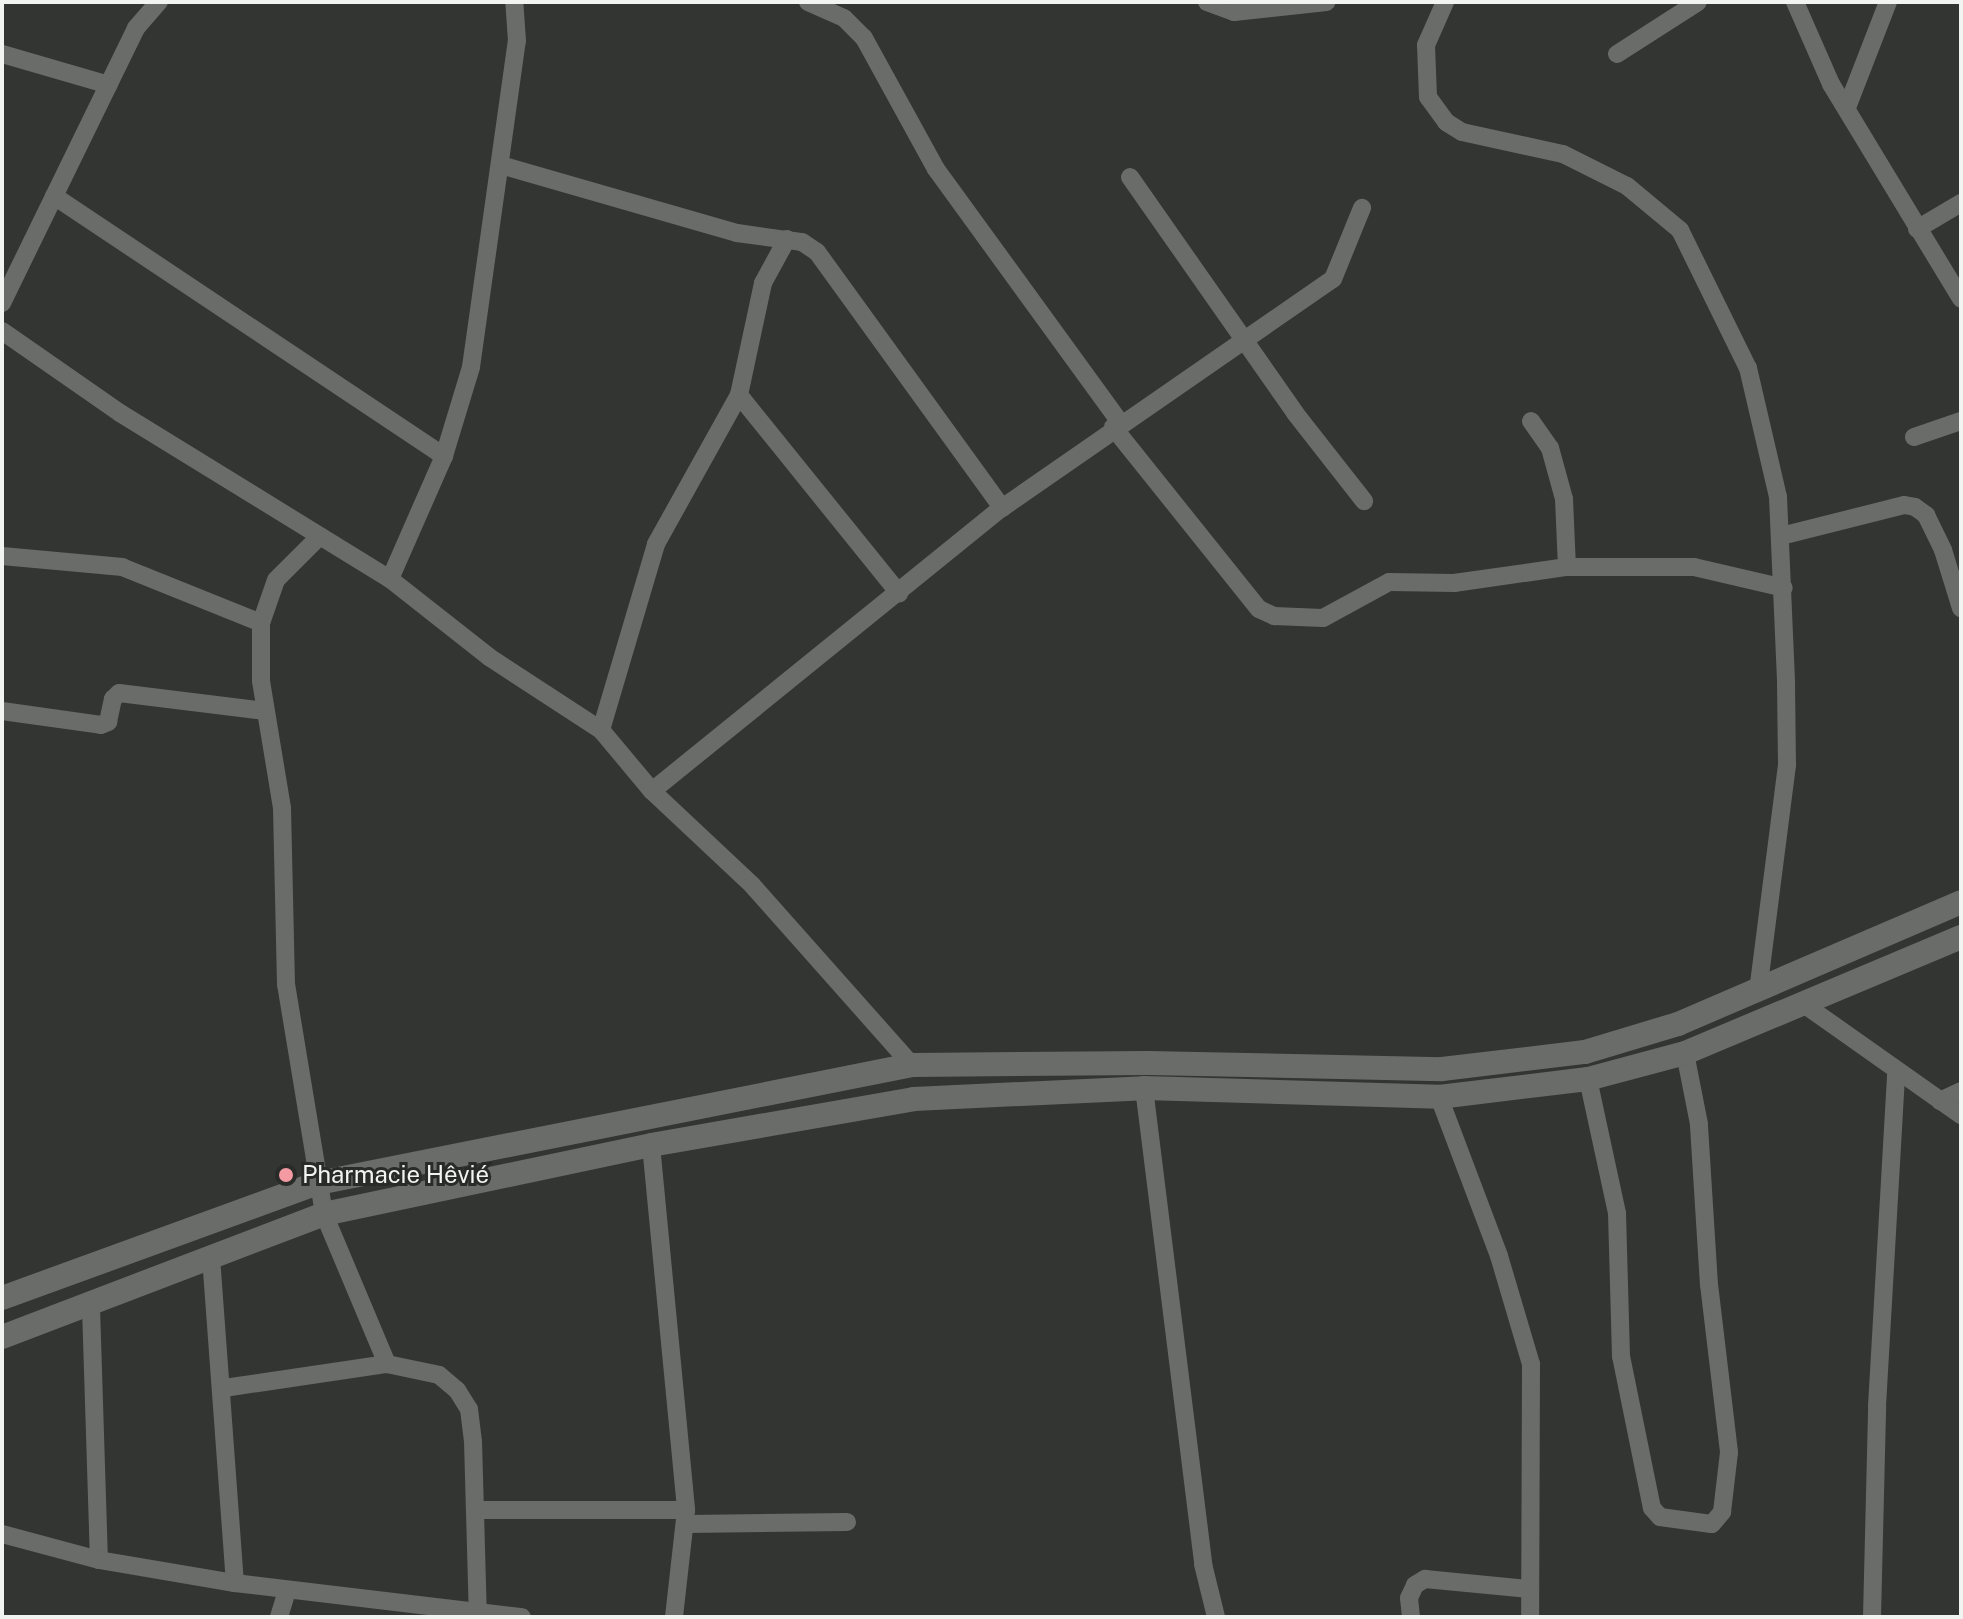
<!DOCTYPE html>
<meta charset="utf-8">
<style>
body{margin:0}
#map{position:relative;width:1963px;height:1619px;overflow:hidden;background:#323531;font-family:"Public Sans",sans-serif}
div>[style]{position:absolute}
.minor>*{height:18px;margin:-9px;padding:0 9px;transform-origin:9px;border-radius:9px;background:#696c68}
.tertiary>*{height:24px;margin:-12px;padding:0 12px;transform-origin:12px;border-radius:12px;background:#696c68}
.dots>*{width:22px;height:22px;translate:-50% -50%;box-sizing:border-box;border:4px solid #282b27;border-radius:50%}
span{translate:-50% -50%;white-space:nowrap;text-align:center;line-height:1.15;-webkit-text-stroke:6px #282b27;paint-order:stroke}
.poi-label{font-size:24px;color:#f2f4f2}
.left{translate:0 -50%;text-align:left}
.frame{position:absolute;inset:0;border:4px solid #f2f4f2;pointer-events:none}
</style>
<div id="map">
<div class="minor">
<div style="left:808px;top:2px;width:39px;rotate:24deg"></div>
<div style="left:844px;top:18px;width:28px;rotate:45deg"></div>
<div style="left:864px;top:38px;width:149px;rotate:61.2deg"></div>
<div style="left:936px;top:169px;width:313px;rotate:54deg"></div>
<div style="left:1207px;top:2px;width:29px;rotate:20deg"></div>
<div style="left:1234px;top:12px;width:93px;rotate:-6.2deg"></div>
<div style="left:1445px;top:2px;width:47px;rotate:113.8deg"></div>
<div style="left:1426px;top:45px;width:52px;rotate:87.8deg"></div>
<div style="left:1428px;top:97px;width:31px;rotate:54deg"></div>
<div style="left:1446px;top:122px;width:19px;rotate:32deg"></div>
<div style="left:1462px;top:132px;width:103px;rotate:12.3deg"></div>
<div style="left:1563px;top:154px;width:72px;rotate:26.6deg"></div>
<div style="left:1627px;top:186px;width:69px;rotate:39.7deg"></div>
<div style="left:1680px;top:230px;width:154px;rotate:63.8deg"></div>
<div style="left:1748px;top:368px;width:132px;rotate:76.9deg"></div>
<div style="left:1778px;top:497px;width:186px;rotate:87.5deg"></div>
<div style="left:1786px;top:683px;width:82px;rotate:89.3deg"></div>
<div style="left:1787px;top:765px;width:229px;rotate:97.3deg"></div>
<div style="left:1795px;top:2px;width:90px;rotate:66.3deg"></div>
<div style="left:1831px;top:84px;width:251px;rotate:58.8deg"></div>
<div style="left:2px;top:54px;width:111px;rotate:16.2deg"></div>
<div style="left:1617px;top:54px;width:96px;rotate:-32.7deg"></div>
<div style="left:1848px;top:105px;width:110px;rotate:-68.8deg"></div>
<div style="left:501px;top:165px;width:246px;rotate:16.1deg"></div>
<div style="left:737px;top:233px;width:66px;rotate:7.9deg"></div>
<div style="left:802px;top:242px;width:18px;rotate:34deg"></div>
<div style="left:817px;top:252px;width:316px;rotate:54.1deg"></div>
<div style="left:1130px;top:177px;width:288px;rotate:55deg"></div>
<div style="left:1295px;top:413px;width:112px;rotate:51.9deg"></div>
<div style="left:54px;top:196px;width:469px;rotate:33.7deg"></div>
<div style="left:1917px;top:229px;width:51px;rotate:-30.6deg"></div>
<div style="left:2px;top:303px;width:306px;rotate:-64deg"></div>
<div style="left:136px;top:28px;width:35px;rotate:-49deg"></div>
<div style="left:2px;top:331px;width:144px;rotate:34.8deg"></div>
<div style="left:120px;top:413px;width:317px;rotate:31.6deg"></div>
<div style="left:390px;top:579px;width:126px;rotate:38.2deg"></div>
<div style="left:489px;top:657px;width:134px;rotate:33.1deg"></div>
<div style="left:601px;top:730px;width:80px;rotate:50.1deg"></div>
<div style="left:652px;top:791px;width:137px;rotate:43.2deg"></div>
<div style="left:752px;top:885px;width:241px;rotate:48.4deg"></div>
<div style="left:739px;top:395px;width:255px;rotate:51.1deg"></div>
<div style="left:1531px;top:421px;width:33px;rotate:55deg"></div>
<div style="left:1550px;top:448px;width:53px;rotate:74.6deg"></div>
<div style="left:1564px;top:499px;width:68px;rotate:87.5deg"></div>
<div style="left:1113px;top:427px;width:233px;rotate:51.3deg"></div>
<div style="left:1259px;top:609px;width:17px;rotate:25deg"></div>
<div style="left:1274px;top:616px;width:49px;rotate:2.3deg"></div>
<div style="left:1323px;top:618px;width:75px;rotate:-28.6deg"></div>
<div style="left:1389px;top:582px;width:65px;rotate:0.9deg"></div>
<div style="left:1454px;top:583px;width:114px;rotate:-8.1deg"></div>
<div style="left:1567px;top:567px;width:127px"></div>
<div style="left:1694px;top:567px;width:92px;rotate:13.1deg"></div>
<div style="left:1914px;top:437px;width:50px;rotate:-18.8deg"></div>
<div style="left:1781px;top:536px;width:127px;rotate:-14.1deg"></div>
<div style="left:1904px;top:505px;width:11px;rotate:10deg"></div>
<div style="left:1915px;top:507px;width:14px;rotate:36deg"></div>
<div style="left:1926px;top:515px;width:39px;rotate:64deg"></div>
<div style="left:1943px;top:550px;width:61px;rotate:72.8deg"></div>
<div style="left:318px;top:538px;width:59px;rotate:135deg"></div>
<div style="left:276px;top:580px;width:46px;rotate:109.2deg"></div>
<div style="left:261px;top:623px;width:58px;rotate:90deg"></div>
<div style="left:261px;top:681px;width:129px;rotate:80.6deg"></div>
<div style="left:282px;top:808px;width:176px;rotate:88.7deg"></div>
<div style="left:286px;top:984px;width:233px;rotate:80.6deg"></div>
<div style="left:324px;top:1214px;width:163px;rotate:67.2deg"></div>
<div style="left:2px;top:556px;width:121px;rotate:5.2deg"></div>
<div style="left:122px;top:567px;width:150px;rotate:21.9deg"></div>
<div style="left:390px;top:579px;width:134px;rotate:-66.3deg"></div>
<div style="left:444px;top:456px;width:93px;rotate:-73.1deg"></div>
<div style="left:471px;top:367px;width:329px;rotate:-82deg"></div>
<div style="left:517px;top:41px;width:39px;rotate:-94deg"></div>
<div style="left:2px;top:711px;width:100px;rotate:8deg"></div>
<div style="left:101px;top:725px;width:8px;rotate:-23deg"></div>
<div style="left:108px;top:722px;width:24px;rotate:-78deg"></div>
<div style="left:113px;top:699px;width:8px;rotate:-45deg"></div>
<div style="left:119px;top:693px;width:147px;rotate:7deg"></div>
<div style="left:601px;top:730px;width:194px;rotate:-73.5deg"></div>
<div style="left:656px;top:544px;width:171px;rotate:-60.9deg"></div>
<div style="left:739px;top:395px;width:115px;rotate:-77.9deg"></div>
<div style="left:763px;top:283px;width:50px;rotate:-61.4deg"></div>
<div style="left:652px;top:791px;width:450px;rotate:-39deg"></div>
<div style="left:1002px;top:508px;width:402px;rotate:-34.7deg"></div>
<div style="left:1333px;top:279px;width:77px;rotate:-67.8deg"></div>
<div style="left:1805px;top:1005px;width:191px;rotate:35.2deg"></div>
<div style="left:1588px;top:1079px;width:137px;rotate:77.8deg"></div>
<div style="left:1617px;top:1213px;width:143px;rotate:88.4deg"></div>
<div style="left:1621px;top:1356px;width:155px;rotate:78.5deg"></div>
<div style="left:1652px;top:1508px;width:12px;rotate:48deg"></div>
<div style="left:1660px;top:1517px;width:52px;rotate:7.7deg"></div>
<div style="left:1712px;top:1524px;width:16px;rotate:-50deg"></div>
<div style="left:1722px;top:1512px;width:60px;rotate:-83.3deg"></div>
<div style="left:1729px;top:1452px;width:168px;rotate:-96.8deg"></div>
<div style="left:1709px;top:1285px;width:161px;rotate:-93.6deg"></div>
<div style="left:1699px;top:1124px;width:72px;rotate:-101.2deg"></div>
<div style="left:1144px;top:1088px;width:480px;rotate:82.9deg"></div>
<div style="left:1203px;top:1564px;width:55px;rotate:76.2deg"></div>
<div style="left:1439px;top:1097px;width:170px;rotate:69.3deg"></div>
<div style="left:1499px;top:1256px;width:113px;rotate:73.5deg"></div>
<div style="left:1531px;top:1364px;width:253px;rotate:90.2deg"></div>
<div style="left:1940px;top:1101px;width:23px;rotate:-25deg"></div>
<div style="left:651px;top:1145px;width:367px;rotate:84.5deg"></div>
<div style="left:686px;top:1510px;width:108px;rotate:96.4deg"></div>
<div style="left:211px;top:1257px;width:327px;rotate:85.8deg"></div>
<div style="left:91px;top:1307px;width:253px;rotate:88.2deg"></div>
<div style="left:224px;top:1388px;width:165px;rotate:-8.4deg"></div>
<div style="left:387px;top:1364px;width:53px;rotate:11.9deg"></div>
<div style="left:439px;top:1375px;width:23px;rotate:40deg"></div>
<div style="left:457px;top:1390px;width:22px;rotate:58deg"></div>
<div style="left:469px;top:1409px;width:32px;rotate:83deg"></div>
<div style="left:473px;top:1441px;width:176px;rotate:88.4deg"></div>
<div style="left:475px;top:1510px;width:211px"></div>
<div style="left:686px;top:1524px;width:161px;rotate:-0.7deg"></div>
<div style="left:2px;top:1534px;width:100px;rotate:15deg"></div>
<div style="left:99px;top:1560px;width:138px;rotate:9.6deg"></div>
<div style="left:235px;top:1583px;width:289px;rotate:6.8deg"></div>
<div style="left:279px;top:1617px;width:27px;rotate:-73deg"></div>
<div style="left:1411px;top:1617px;width:19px;rotate:-96deg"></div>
<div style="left:1409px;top:1598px;width:14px;rotate:-65deg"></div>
<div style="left:1415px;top:1585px;width:12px;rotate:-31deg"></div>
<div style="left:1425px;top:1579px;width:104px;rotate:5.5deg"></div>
<div style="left:1872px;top:1617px;width:211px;rotate:-88.6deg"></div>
<div style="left:1877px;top:1406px;width:335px;rotate:-86.7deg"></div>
</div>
<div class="tertiary">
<div style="left:2px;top:1298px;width:336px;rotate:-20deg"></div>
<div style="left:318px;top:1183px;width:606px;rotate:-11.24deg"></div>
<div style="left:912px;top:1065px;width:236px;rotate:-0.5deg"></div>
<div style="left:1148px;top:1063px;width:294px;rotate:1.2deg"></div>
<div style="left:1442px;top:1069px;width:144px;rotate:-6.8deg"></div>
<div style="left:1585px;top:1052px;width:97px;rotate:-16.8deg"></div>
<div style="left:1678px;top:1024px;width:308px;rotate:-23.3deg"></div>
<div style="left:2px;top:1337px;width:345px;rotate:-20.9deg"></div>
<div style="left:324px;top:1214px;width:334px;rotate:-11.9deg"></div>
<div style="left:651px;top:1145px;width:267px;rotate:-9.9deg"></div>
<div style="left:914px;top:1099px;width:230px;rotate:-2.7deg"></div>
<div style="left:1144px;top:1088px;width:295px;rotate:1.7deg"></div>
<div style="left:1439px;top:1097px;width:150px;rotate:-6.9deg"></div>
<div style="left:1588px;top:1079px;width:100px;rotate:-15deg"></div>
<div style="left:1685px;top:1053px;width:299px;rotate:-22.8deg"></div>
</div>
<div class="dots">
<div style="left:286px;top:1175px;background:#f49aa3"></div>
</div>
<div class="poi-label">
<span class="left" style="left:302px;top:1175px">Pharmacie Hêvié</span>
</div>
<div class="frame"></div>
</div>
